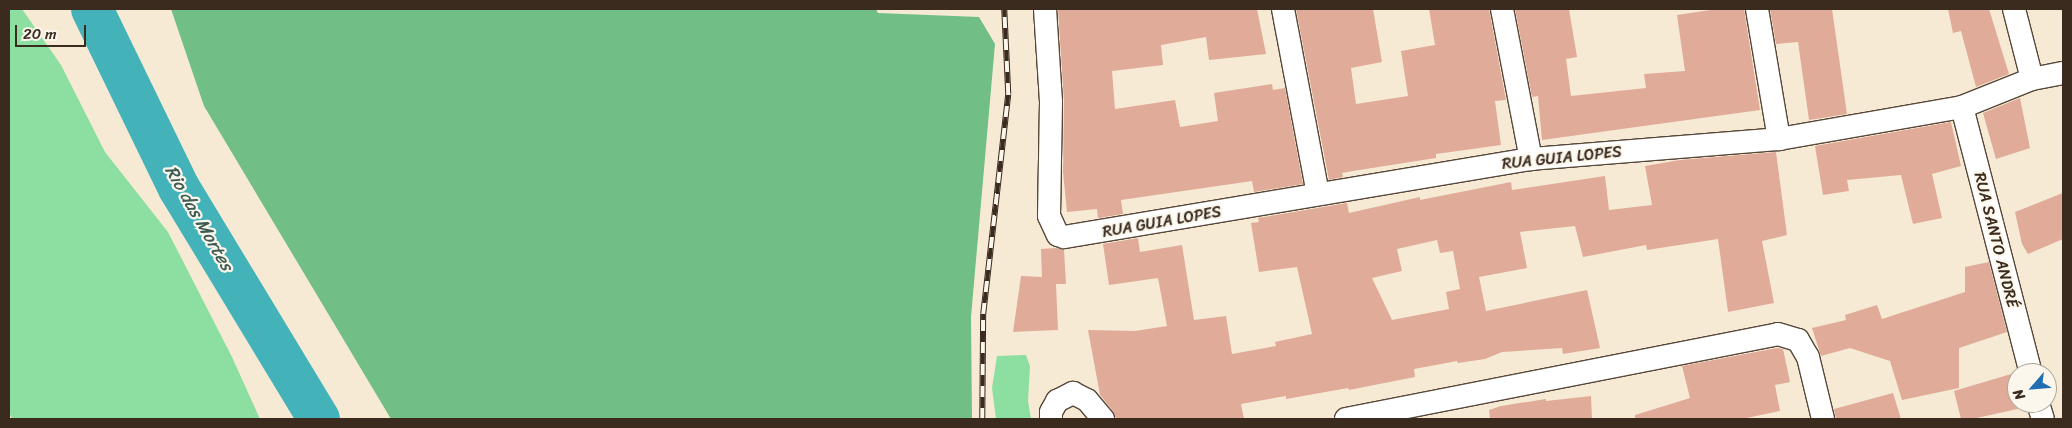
<!DOCTYPE html>
<meta charset="utf-8">
<style>
body{margin:0}
#map{position:relative;width:2072px;height:428px;overflow:hidden;background:#f6ead5;font-family:Sriracha,sans-serif}
div>[style]{position:absolute}
.green>*{inset:0;background:#8cdfa0}
.forest>*{inset:0;background:#71be86}
.river>*{height:42px;margin:-21px;padding:0 21px;transform-origin:21px;border-radius:21px;background:#43b3b9}
.building>*{inset:0;background:#e0ab99}
.roads{filter:drop-shadow(1px 0 #574739) drop-shadow(-1px 0 #574739) drop-shadow(0 1px #574739) drop-shadow(0 -1px #574739)}
.street>*{height:22px;margin:-11px;padding:0 11px;transform-origin:11px;border-radius:11px;background:#fff}
.rail>*{height:5.5px;margin-top:-2.75px;transform-origin:0;background:repeating-linear-gradient(90deg,#fbf7ec 0 11px,#3b2a1e 0 22px);box-sizing:border-box;border-block:1px solid #3b2a1e}
span{translate:-50% -50%;white-space:nowrap;text-align:center;line-height:1.15;-webkit-text-stroke:4.5px #fbf7ec;paint-order:stroke}
.street-label{font-size:16px;color:#3b2a1e}
.water-label{font-size:18px;color:#3e5a54;font-style:italic}
.frame{position:absolute;inset:0;border:10px solid #3b2a1e;pointer-events:none}
.north{position:absolute;left:2007px;top:363px;width:50px;height:50px;box-sizing:border-box;background:#fbf7ec;border:1px solid #aea59a;border-radius:50%;rotate:243deg;font-size:14px;font-weight:700;line-height:20px;text-align:center;color:#3b2a1e}
.north::after{content:'';display:block;margin:auto;width:18px;height:22px;background:#1f6fb2;clip-path:polygon(50% 0,100% 100%,50% 72%,0 100%)}
.scale{position:absolute;left:15px;top:25px;width:71px;height:22px;box-sizing:border-box;border:2px solid #3b2a1e;border-top:0;padding-left:6px;font-size:15px;line-height:18px;white-space:nowrap;color:#3b2a1e;-webkit-text-stroke:4px #fbf7ec;paint-order:stroke}
</style>
<div id="map">
<div class="green">
<div style="clip-path:polygon(9px 9px,22px 9px,61px 65px,105px 152px,168px 232px,232px 357px,260px 419px,12px 419px,9px 412px)"></div>
<div style="clip-path:polygon(1026px 355px,1030px 366px,1028px 401px,1031px 419px,996px 419px,992px 388px,997px 356px)"></div>
</div>
<div class="forest">
<div style="clip-path:polygon(171px 9px,876px 9px,878px 13px,979px 17px,995px 44px,971px 317px,972px 419px,391px 419px,204px 106px)"></div>
</div>
<div class="river">
<div style="left:92px;top:9px;width:199px;rotate:64.1deg"></div>
<div style="left:179px;top:188px;width:270px;rotate:58.8deg"></div>
</div>
<div class="building">
<div style="clip-path:polygon(1058px 9px,1257px 9px,1266px 54px,1209px 60px,1206px 37px,1161px 45px,1163px 65px,1112px 71px,1115px 109px,1175px 100px,1180px 127px,1218px 121px,1214px 93px,1272px 84px,1273px 90px,1285px 88px,1303px 184px,1254px 192px,1252px 181px,1121px 200px,1123px 214px,1098px 218px,1097px 209px,1067px 212px,1063px 172px,1064px 101px)"></div>
<div style="clip-path:polygon(1296px 9px,1373px 9px,1382px 62px,1351px 68px,1356px 104px,1408px 96px,1401px 51px,1435px 45px,1429px 9px,1489px 9px,1506px 100px,1495px 101px,1501px 145px,1436px 154px,1436px 158px,1353px 171px,1342px 173px,1343px 177px,1329px 180px)"></div>
<div style="clip-path:polygon(1515px 9px,1569px 9px,1577px 57px,1566px 59px,1571px 96px,1646px 88px,1644px 74px,1685px 71px,1677px 15px,1717px 9px,1744px 9px,1760px 110px,1542px 140px,1538px 96px,1532px 97px)"></div>
<div style="clip-path:polygon(1770px 9px,1832px 9px,1847px 114px,1809px 120px,1798px 42px,1776px 44px)"></div>
<div style="clip-path:polygon(1948px 9px,1989px 9px,2009px 74px,1976px 87px,1961px 31px,1953px 33px)"></div>
<div style="clip-path:polygon(2020px 98px,2030px 148px,1996px 159px,1983px 113px)"></div>
<div style="clip-path:polygon(1951px 122px,1961px 166px,1932px 174px,1942px 218px,1913px 224px,1901px 175px,1847px 180px,1849px 191px,1823px 195px,1815px 146px)"></div>
<div style="clip-path:polygon(evenodd,1776px 152px,1787px 235px,1762px 241px,1774px 303px,1728px 312px,1718px 239px,1647px 250px,1646px 245px,1583px 257px,1575px 226px,1520px 232px,1527px 268px,1479px 277px,1486px 311px,1587px 290px,1600px 348px,1563px 354px,1562px 348px,1502px 352px,1485px 359px,1458px 363px,1457px 361px,1414px 369px,1415px 377px,1349px 390px,1348px 388px,1286px 399px,1286px 396px,1241px 404px,1244px 419px,1116px 419px,1113px 411px,1100px 395px,1088px 330px,1135px 331px,1167px 326px,1158px 278px,1109px 285px,1103px 244px,1138px 238px,1140px 252px,1182px 245px,1194px 320px,1226px 316px,1232px 354px,1276px 346px,1275px 342px,1312px 334px,1297px 267px,1259px 272px,1251px 223px,1259px 222px,1258px 218px,1347px 203px,1349px 213px,1420px 197px,1420px 200px,1511px 182px,1512px 190px,1605px 176px,1609px 210px,1652px 205px,1645px 166px,1680px 160px,1776px 152px,1437px 240px,1440px 253px,1453px 251px,1460px 289px,1446px 292px,1449px 309px,1392px 320px,1372px 278px,1402px 271px,1397px 249px,1437px 240px)"></div>
<div style="clip-path:polygon(2063px 193px,2063px 239px,2028px 254px,2022px 244px,2015px 212px)"></div>
<div style="clip-path:polygon(1056px 248px,1064px 250px,1066px 284px,1056px 284px,1058px 330px,1013px 332px,1021px 276px,1042px 277px,1041px 249px)"></div>
<div style="clip-path:polygon(1989px 262px,2007px 332px,1959px 348px,1959px 388px,1902px 400px,1890px 361px,1850px 348px,1821px 356px,1812px 328px,1846px 320px,1845px 315px,1877px 305px,1882px 319px,1965px 292px,1965px 267px)"></div>
<div style="clip-path:polygon(1777px 348px,1783px 349px,1790px 382px,1775px 385px,1780px 411px,1742px 419px,1635px 419px,1635px 415px,1690px 398px,1682px 366px)"></div>
<div style="clip-path:polygon(2011px 374px,2017px 394px,2017px 403px,2020px 403px,2022px 408px,1972px 419px,1961px 419px,1954px 391px)"></div>
<div style="clip-path:polygon(1893px 393px,1901px 419px,1836px 419px,1834px 409px)"></div>
<div style="clip-path:polygon(1591px 396px,1592px 419px,1490px 419px,1489px 410px,1501px 406px,1546px 399px,1546px 401px)"></div>
</div>
<div class="roads">
<div class="street">
<div style="left:1045px;top:9px;width:93px;rotate:86.3deg"></div>
<div style="left:1051px;top:102px;width:114px;rotate:91deg"></div>
<div style="left:1049px;top:216px;width:21px;rotate:65deg"></div>
<div style="left:1058px;top:235px;width:6px;rotate:18deg"></div>
<div style="left:1064px;top:237px;width:473px;rotate:-9.5deg"></div>
<div style="left:1531px;top:159px;width:249px;rotate:-4.6deg"></div>
<div style="left:1779px;top:139px;width:186px;rotate:-9.9deg"></div>
<div style="left:1962px;top:107px;width:75px;rotate:-21.8deg"></div>
<div style="left:2032px;top:79px;width:32px;rotate:-11deg"></div>
<div style="left:1283px;top:9px;width:188px;rotate:79.3deg"></div>
<div style="left:1502px;top:9px;width:153px;rotate:79.1deg"></div>
<div style="left:1757px;top:9px;width:132px;rotate:80.4deg"></div>
<div style="left:2014px;top:9px;width:72px;rotate:75.6deg"></div>
<div style="left:1962px;top:107px;width:275px;rotate:75.5deg"></div>
<div style="left:2038px;top:403px;width:17px;rotate:73deg"></div>
<div style="left:1051px;top:419px;width:7px;rotate:-90deg"></div>
<div style="left:1051px;top:412px;width:13px;rotate:-61deg"></div>
<div style="left:1057px;top:401px;width:18px;rotate:-27deg"></div>
<div style="left:1073px;top:393px;width:16px;rotate:27deg"></div>
<div style="left:1087px;top:400px;width:25px;rotate:50deg"></div>
<div style="left:1346px;top:419px;width:440px;rotate:-11.1deg"></div>
<div style="left:1778px;top:334px;width:21px;rotate:17deg"></div>
<div style="left:1798px;top:340px;width:20px;rotate:60deg"></div>
<div style="left:1808px;top:357px;width:64px;rotate:76.4deg"></div>
</div>
</div>
<div class="rail">
<div style="left:982px;top:419px;width:105px;rotate:-89.5deg"></div>
<div style="left:983px;top:314px;width:221px;rotate:-83.5deg"></div>
<div style="left:1008px;top:94px;width:85px;rotate:-92.7deg"></div>
</div>
<div class="street-label">
<span style="left:1562px;top:158px;rotate:-6deg">RUA GUIA LOPES</span>
<span style="left:1162px;top:222px;rotate:-10deg">RUA GUIA LOPES</span>
<span style="left:1996px;top:240px;rotate:76deg">RUA SANTO ANDRÉ</span>
</div>
<div class="water-label">
<span style="left:199px;top:218px;rotate:60deg">Rio das Mortes</span>
</div>
<div class="frame"></div>
<div class="north">N</div>
<div class="scale">20 m</div>
</div>
